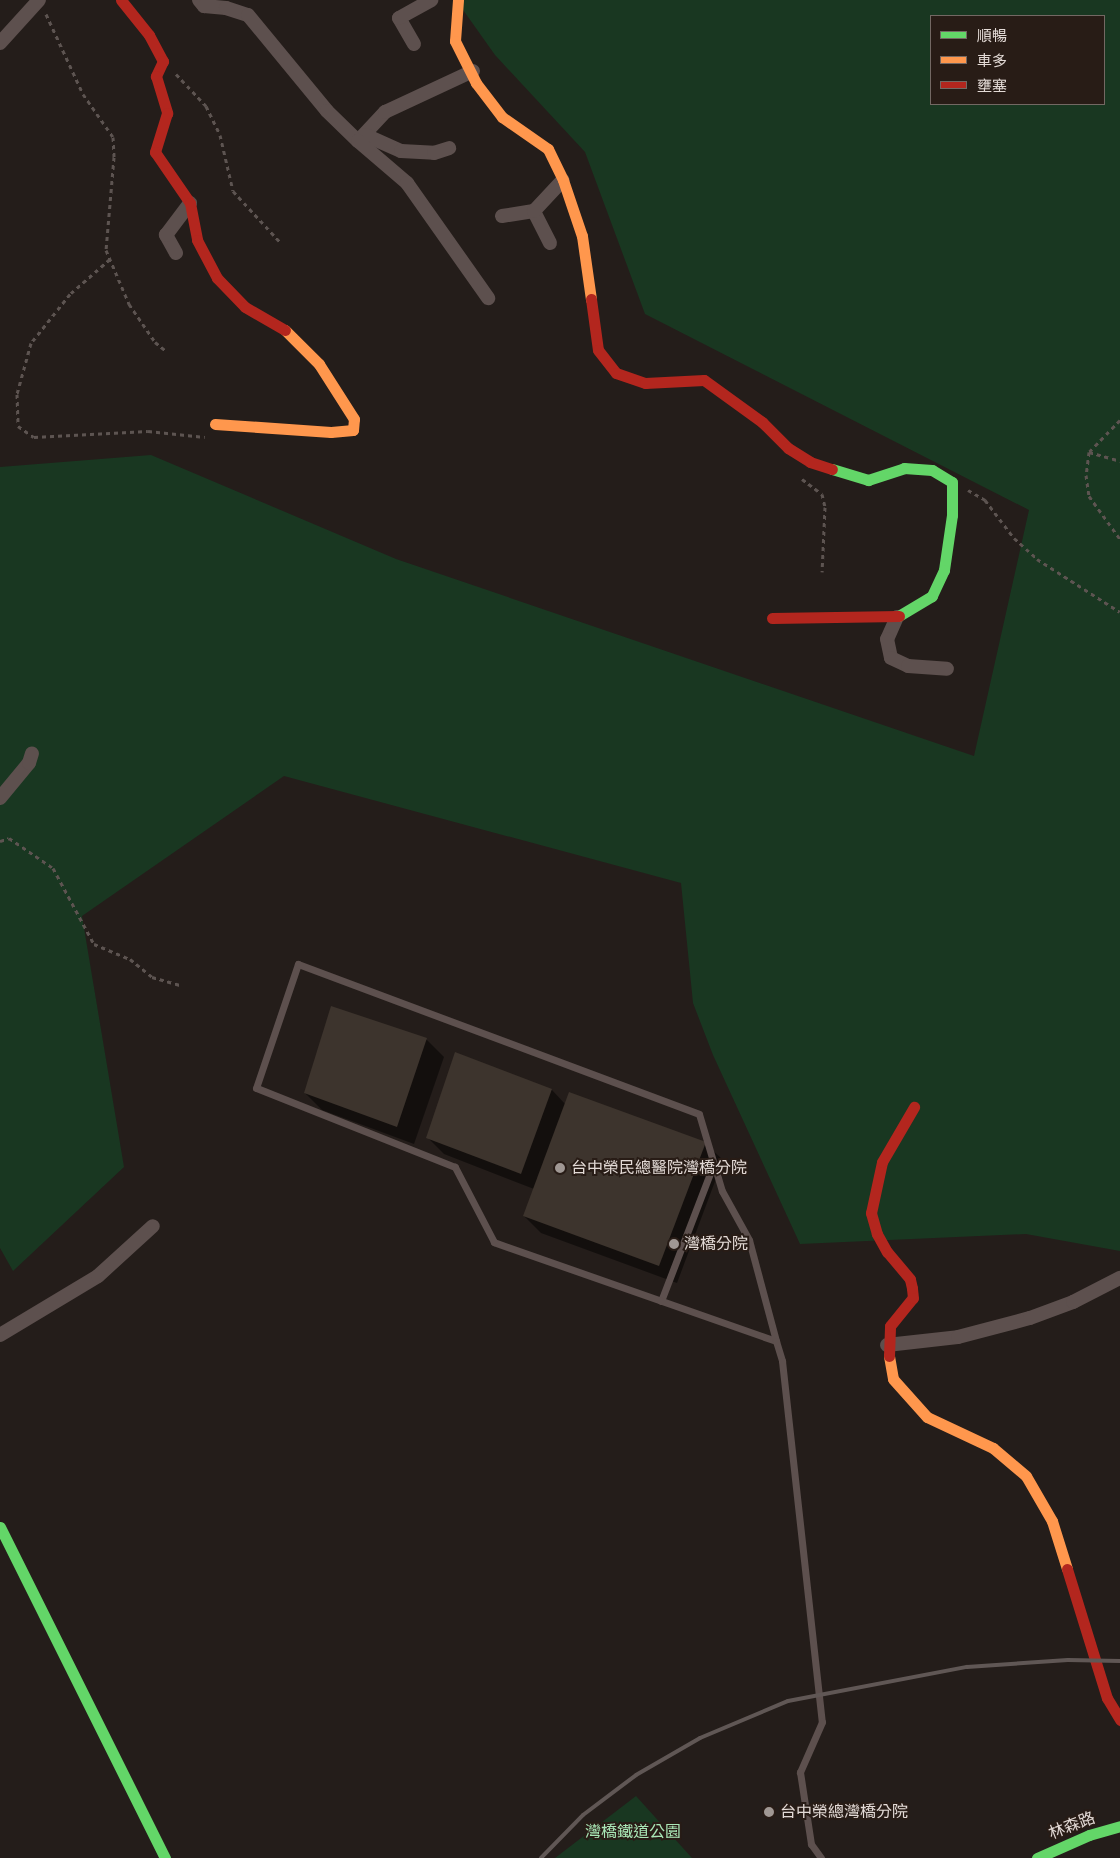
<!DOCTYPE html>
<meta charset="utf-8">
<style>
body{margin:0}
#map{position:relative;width:1120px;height:1858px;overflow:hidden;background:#241d1a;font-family:"Work Sans","Noto Sans TC",sans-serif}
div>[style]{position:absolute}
.green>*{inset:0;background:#193721}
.shadow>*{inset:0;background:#0007}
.building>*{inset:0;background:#3d342d}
.path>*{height:3px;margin-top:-1.5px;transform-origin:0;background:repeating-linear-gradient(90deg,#5d5451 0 4px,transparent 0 8px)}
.lane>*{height:7px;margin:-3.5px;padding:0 3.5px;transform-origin:3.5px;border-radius:3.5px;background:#5d504e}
.street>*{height:14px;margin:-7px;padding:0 7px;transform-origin:7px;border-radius:7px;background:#5d504e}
.fast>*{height:11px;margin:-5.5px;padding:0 5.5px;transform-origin:5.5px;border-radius:5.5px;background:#63d668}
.slow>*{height:11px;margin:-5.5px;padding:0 5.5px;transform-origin:5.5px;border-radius:5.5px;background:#ff974d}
.jam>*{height:11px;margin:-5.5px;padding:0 5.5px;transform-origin:5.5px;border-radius:5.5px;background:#b3261e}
.rail>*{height:4px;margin:-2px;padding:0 2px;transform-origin:2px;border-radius:2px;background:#605755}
.dots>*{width:14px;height:14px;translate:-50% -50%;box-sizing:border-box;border:2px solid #281c16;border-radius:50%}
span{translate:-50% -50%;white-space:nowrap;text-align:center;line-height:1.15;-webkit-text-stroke:4px #281c16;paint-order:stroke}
.poi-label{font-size:16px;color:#e3dad6}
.left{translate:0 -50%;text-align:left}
.street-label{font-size:16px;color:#e3dad6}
.park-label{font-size:16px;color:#a9e7b7}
.legend{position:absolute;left:930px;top:15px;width:175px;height:90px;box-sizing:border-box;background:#281c16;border:1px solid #736863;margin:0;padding:6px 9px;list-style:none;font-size:15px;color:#e3dad6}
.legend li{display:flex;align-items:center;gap:10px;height:25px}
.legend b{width:25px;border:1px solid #736863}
</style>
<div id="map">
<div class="green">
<div style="clip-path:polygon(evenodd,456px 0,1120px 0,1120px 1251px,1026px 1234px,800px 1244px,713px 1055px,693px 1003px,681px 883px,284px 776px,82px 916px,124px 1167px,13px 1271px,0 1248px,0 467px,151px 455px,396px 559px,974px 756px,1029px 510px,645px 314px,585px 152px,495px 55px,456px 0,931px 16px,1104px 16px,1104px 104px,931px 104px,931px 16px)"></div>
<div style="clip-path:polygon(636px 1796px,692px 1858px,555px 1858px)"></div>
</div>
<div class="shadow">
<div style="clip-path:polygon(332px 1008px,427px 1040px,444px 1057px,414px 1144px,322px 1110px,305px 1093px)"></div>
<div style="clip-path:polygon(456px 1053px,552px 1090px,566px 1105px,705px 1143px,723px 1160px,677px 1283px,541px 1233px,524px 1216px,534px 1189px,444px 1154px,427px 1137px)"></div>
</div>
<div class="building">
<div style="clip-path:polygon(331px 1006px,427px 1038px,397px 1127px,304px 1093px)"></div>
<div style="clip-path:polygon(455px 1052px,552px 1089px,521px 1174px,426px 1138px)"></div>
<div style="clip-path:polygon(569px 1092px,706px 1142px,659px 1266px,523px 1216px)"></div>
</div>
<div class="path">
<div style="left:46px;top:14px;width:88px;rotate:65.2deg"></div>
<div style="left:83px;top:94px;width:52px;rotate:55.1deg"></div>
<div style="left:113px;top:137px;width:20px;rotate:87deg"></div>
<div style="left:114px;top:157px;width:93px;rotate:94.9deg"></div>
<div style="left:106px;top:250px;width:59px;rotate:66.9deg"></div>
<div style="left:129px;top:304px;width:46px;rotate:55.6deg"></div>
<div style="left:155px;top:342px;width:14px;rotate:39deg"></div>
<div style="left:176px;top:74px;width:44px;rotate:46.8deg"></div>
<div style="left:206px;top:106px;width:32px;rotate:64deg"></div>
<div style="left:220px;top:135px;width:57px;rotate:76.9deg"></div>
<div style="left:233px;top:191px;width:69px;rotate:47.3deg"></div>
<div style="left:110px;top:259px;width:53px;rotate:138.8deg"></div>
<div style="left:70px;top:294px;width:63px;rotate:128.5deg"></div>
<div style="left:31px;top:343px;width:53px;rotate:105.4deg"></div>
<div style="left:17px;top:394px;width:32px;rotate:88deg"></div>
<div style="left:18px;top:426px;width:19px;rotate:35deg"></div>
<div style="left:34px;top:437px;width:114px;rotate:-3deg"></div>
<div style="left:148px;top:431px;width:57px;rotate:6deg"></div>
<div style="left:1120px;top:420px;width:45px;rotate:134.1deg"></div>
<div style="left:1089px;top:452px;width:23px;rotate:97deg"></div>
<div style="left:1086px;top:475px;width:21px;rotate:82deg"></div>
<div style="left:1089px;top:496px;width:53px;rotate:54.2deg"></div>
<div style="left:1089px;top:452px;width:32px;rotate:16deg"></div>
<div style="left:802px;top:479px;width:25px;rotate:37deg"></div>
<div style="left:822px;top:494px;width:13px;rotate:77deg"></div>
<div style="left:825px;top:507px;width:65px;rotate:92.6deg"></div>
<div style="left:968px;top:490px;width:20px;rotate:30deg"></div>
<div style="left:985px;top:500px;width:48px;rotate:52.7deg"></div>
<div style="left:1014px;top:538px;width:31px;rotate:42deg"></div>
<div style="left:1037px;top:559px;width:98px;rotate:32.6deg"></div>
<div style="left:0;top:841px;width:9px;rotate:-18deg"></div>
<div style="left:9px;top:838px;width:53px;rotate:34.3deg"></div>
<div style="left:53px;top:868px;width:86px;rotate:61.7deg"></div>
<div style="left:94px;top:944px;width:39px;rotate:23deg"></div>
<div style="left:130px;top:959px;width:28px;rotate:39deg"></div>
<div style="left:152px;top:977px;width:29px;rotate:16deg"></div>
</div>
<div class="lane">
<div style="left:661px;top:1301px;width:148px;rotate:-69deg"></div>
<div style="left:776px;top:1341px;width:299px;rotate:-160.7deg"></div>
<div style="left:494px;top:1242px;width:85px;rotate:-117.5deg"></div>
<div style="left:455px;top:1167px;width:214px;rotate:-158.3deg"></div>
<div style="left:256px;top:1088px;width:131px;rotate:-71.3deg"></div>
<div style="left:298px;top:964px;width:428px;rotate:20.5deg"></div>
<div style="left:699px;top:1114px;width:80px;rotate:73.4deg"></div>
<div style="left:722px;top:1191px;width:56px;rotate:61.1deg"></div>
<div style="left:749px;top:1240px;width:105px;rotate:75deg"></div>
<div style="left:776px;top:1341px;width:21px;rotate:73deg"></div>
<div style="left:782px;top:1361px;width:363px;rotate:83.7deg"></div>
<div style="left:822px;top:1722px;width:55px;rotate:113.7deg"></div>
<div style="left:800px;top:1772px;width:73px;rotate:81.3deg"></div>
<div style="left:811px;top:1844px;width:17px;rotate:54deg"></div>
</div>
<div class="street">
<div style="left:199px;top:0;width:8px;rotate:50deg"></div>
<div style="left:204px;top:6px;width:22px;rotate:5deg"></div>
<div style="left:226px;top:8px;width:23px;rotate:18deg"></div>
<div style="left:248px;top:15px;width:124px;rotate:50.5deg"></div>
<div style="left:327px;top:111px;width:43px;rotate:44.1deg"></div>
<div style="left:358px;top:141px;width:40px;rotate:-47deg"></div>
<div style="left:385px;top:112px;width:97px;rotate:-25deg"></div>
<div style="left:0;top:43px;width:58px;rotate:-47.8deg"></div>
<div style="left:414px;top:44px;width:30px;rotate:-120deg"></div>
<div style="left:399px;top:18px;width:37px;rotate:-29deg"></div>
<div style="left:365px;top:135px;width:39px;rotate:24deg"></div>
<div style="left:401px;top:151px;width:33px;rotate:3deg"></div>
<div style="left:434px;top:153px;width:16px;rotate:-18deg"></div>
<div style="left:358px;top:141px;width:65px;rotate:40.6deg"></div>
<div style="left:407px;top:183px;width:141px;rotate:54.8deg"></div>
<div style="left:502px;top:216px;width:32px;rotate:-9deg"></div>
<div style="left:550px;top:243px;width:36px;rotate:-117deg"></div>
<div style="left:534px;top:211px;width:42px;rotate:-46.9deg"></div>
<div style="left:176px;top:253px;width:21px;rotate:-119deg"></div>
<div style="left:166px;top:235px;width:40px;rotate:-53deg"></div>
<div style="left:897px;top:617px;width:24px;rotate:114deg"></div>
<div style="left:887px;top:639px;width:19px;rotate:78deg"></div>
<div style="left:891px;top:658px;width:19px;rotate:25deg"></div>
<div style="left:908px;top:666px;width:39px;rotate:4deg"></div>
<div style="left:0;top:798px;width:45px;rotate:-50.4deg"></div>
<div style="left:29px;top:763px;width:10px;rotate:-73deg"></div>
<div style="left:0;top:1335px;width:114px;rotate:-31deg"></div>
<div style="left:98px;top:1276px;width:74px;rotate:-42.3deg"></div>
<div style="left:887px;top:1345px;width:71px;rotate:-6.4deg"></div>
<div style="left:958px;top:1337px;width:74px;rotate:-14.8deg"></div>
<div style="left:1030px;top:1318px;width:46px;rotate:-20.4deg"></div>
<div style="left:1073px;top:1302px;width:53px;rotate:-27.1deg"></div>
</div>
<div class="fast">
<div style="left:832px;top:469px;width:38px;rotate:17deg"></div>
<div style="left:868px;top:480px;width:38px;rotate:-18deg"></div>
<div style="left:904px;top:468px;width:28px;rotate:4deg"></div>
<div style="left:932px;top:470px;width:23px;rotate:31deg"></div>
<div style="left:952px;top:482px;width:33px;rotate:90deg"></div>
<div style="left:952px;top:515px;width:56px;rotate:98.3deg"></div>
<div style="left:944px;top:570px;width:29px;rotate:115deg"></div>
<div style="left:932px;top:596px;width:39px;rotate:149deg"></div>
<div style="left:0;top:1527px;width:370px;rotate:63.5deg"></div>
<div style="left:1037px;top:1858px;width:57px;rotate:-23.9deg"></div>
<div style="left:1089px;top:1835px;width:32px;rotate:-16deg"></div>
</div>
<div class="slow">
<div style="left:458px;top:0;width:41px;rotate:94.2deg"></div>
<div style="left:455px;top:41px;width:47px;rotate:63.4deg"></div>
<div style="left:476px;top:83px;width:43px;rotate:52.6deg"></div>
<div style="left:502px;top:117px;width:56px;rotate:34.8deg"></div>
<div style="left:548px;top:149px;width:34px;rotate:64deg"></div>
<div style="left:563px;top:180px;width:59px;rotate:71.3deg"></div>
<div style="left:582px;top:236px;width:64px;rotate:81.9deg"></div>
<div style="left:215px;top:424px;width:116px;rotate:3.9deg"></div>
<div style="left:331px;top:432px;width:22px;rotate:-5deg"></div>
<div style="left:353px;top:430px;width:11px;rotate:-85deg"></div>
<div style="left:354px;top:419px;width:65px;rotate:-122.5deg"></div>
<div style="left:319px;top:364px;width:48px;rotate:-135deg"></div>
<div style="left:889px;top:1356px;width:23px;rotate:80deg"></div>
<div style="left:893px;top:1379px;width:51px;rotate:48.2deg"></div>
<div style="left:927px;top:1417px;width:73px;rotate:25.2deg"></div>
<div style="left:993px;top:1448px;width:43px;rotate:40.3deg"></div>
<div style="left:1026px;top:1476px;width:52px;rotate:60deg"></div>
<div style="left:1052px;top:1521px;width:50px;rotate:72.6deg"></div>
</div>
<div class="jam">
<div style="left:121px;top:0;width:45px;rotate:51.3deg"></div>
<div style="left:149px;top:35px;width:30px;rotate:62deg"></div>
<div style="left:163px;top:61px;width:17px;rotate:115deg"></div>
<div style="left:156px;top:76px;width:39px;rotate:73deg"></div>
<div style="left:167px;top:113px;width:41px;rotate:107.1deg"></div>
<div style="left:155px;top:152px;width:62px;rotate:55.5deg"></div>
<div style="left:190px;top:203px;width:38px;rotate:79deg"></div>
<div style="left:197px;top:240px;width:43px;rotate:62.2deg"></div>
<div style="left:217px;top:278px;width:40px;rotate:46deg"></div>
<div style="left:245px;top:307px;width:46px;rotate:29.9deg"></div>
<div style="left:591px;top:299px;width:51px;rotate:82.2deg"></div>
<div style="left:598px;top:350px;width:29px;rotate:52deg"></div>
<div style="left:616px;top:373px;width:31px;rotate:19deg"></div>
<div style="left:645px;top:383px;width:59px;rotate:-2.9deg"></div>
<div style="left:704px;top:380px;width:72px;rotate:35.9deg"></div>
<div style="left:762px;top:422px;width:37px;rotate:45deg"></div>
<div style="left:788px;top:448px;width:26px;rotate:32deg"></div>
<div style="left:810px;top:462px;width:23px;rotate:18deg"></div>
<div style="left:772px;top:618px;width:127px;rotate:-0.9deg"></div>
<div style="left:889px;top:1356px;width:30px;rotate:-88deg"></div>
<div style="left:890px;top:1326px;width:36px;rotate:-51deg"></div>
<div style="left:913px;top:1298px;width:10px;rotate:-96deg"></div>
<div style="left:912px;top:1288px;width:9px;rotate:-103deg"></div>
<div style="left:910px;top:1279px;width:35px;rotate:-130deg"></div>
<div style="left:887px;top:1252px;width:21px;rotate:-119deg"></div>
<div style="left:877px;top:1234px;width:22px;rotate:-106deg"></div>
<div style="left:871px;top:1213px;width:52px;rotate:-77.8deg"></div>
<div style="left:882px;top:1162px;width:64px;rotate:-59.8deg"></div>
<div style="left:1067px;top:1569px;width:135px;rotate:72.8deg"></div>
<div style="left:1107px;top:1698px;width:26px;rotate:59deg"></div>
</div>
<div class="rail">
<div style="left:541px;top:1858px;width:60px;rotate:-45.7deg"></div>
<div style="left:583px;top:1815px;width:66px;rotate:-37deg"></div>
<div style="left:636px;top:1775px;width:74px;rotate:-30deg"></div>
<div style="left:700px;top:1738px;width:95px;rotate:-22.8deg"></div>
<div style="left:788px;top:1701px;width:182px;rotate:-10.8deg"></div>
<div style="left:967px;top:1667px;width:101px;rotate:-4deg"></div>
<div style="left:1068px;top:1660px;width:52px;rotate:1.1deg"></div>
</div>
<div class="dots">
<div style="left:560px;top:1168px;background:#a09894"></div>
<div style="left:674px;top:1244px;background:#a09894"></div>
<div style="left:769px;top:1812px;background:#a09894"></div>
</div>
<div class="poi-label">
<span class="left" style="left:571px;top:1168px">台中榮民總醫院灣橋分院</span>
<span class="left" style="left:684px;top:1244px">灣橋分院</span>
<span class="left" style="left:780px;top:1812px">台中榮總灣橋分院</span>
</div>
<div class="street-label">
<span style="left:1072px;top:1826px;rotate:-21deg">林森路</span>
</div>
<div class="park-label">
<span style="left:633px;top:1832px">灣橋鐵道公園</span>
</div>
<ul class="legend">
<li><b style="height:6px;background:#63d668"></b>順暢</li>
<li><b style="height:6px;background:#ff974d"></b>車多</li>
<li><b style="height:6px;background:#b3261e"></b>壅塞</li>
</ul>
</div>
